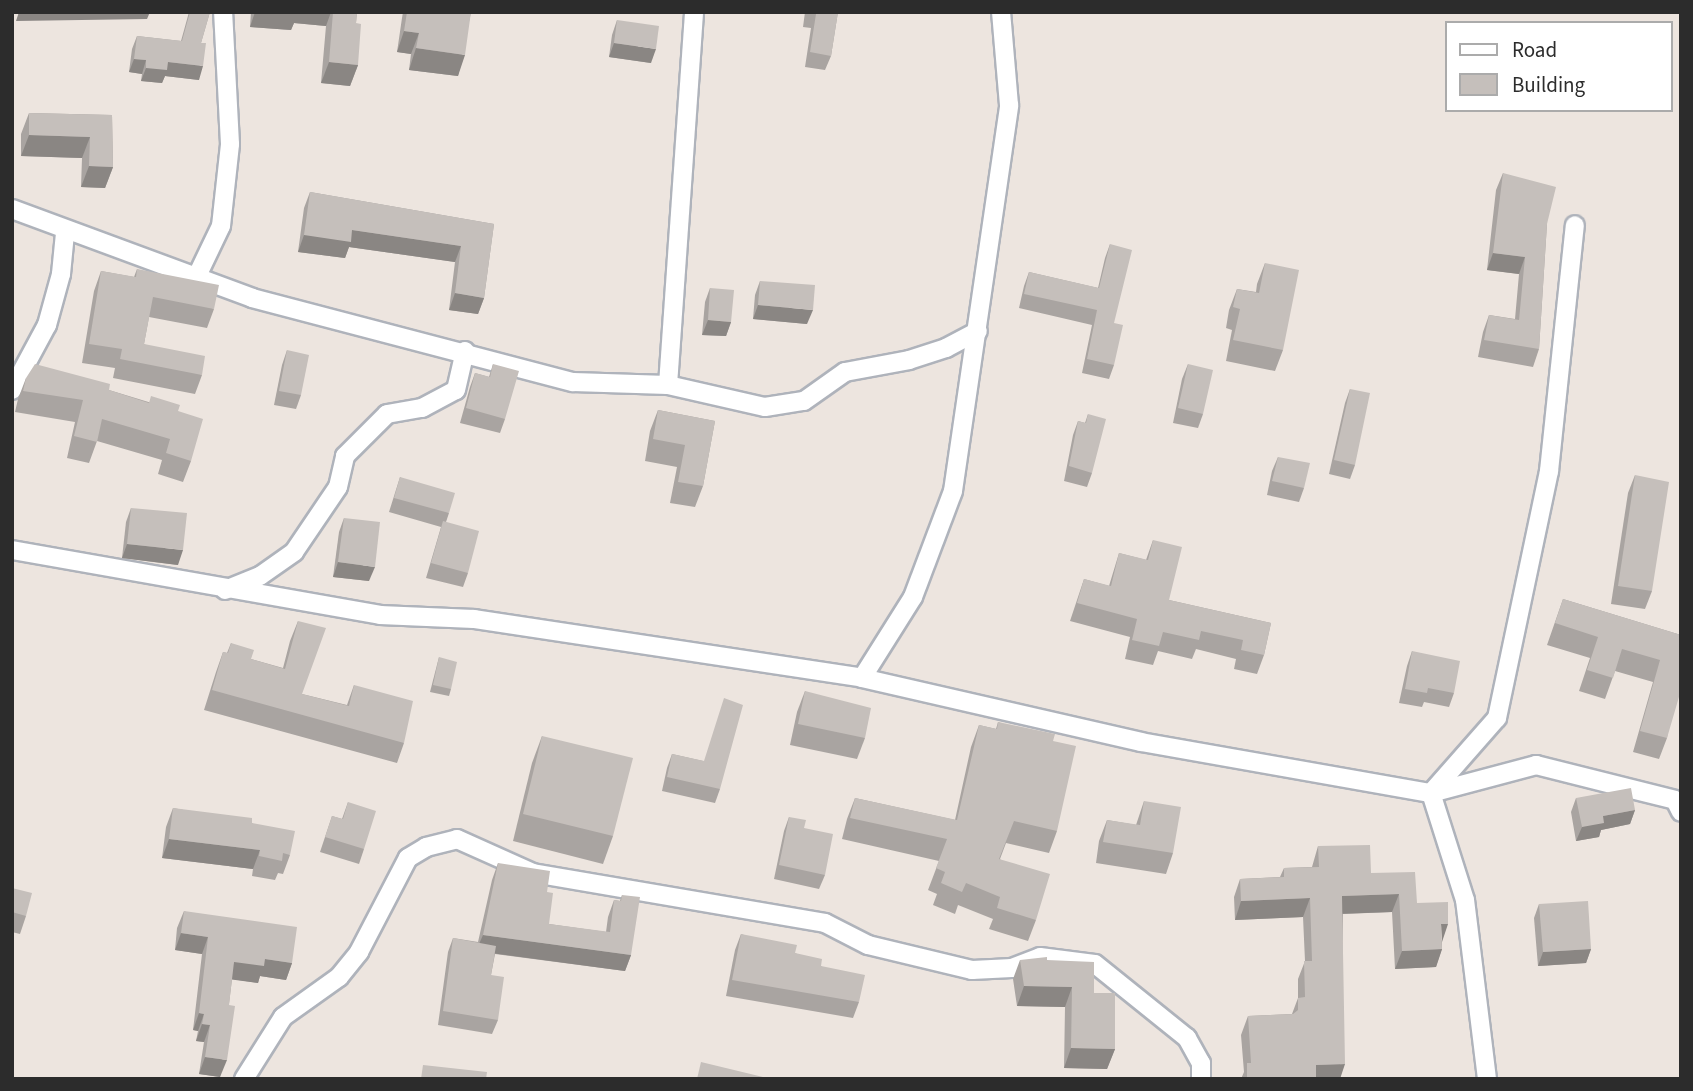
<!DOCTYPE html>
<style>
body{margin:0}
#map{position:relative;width:1693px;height:1091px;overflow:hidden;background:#ede5df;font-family:"Source Sans 3",sans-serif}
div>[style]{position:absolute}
.roads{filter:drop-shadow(2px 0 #afb3bb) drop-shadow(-2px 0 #afb3bb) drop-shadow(0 2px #afb3bb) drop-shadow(0 -2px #afb3bb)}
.street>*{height:18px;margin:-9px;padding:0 9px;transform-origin:9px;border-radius:9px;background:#fff}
.wall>*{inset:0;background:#a9a4a1}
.shaded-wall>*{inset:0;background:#8a8683}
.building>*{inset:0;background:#c5bfbb}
span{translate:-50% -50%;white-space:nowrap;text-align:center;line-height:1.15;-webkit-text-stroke:7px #fff;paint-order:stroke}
.frame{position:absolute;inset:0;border:14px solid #2c2c2c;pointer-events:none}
.legend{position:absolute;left:1445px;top:21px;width:228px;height:91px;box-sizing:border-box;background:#fff;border:2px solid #ababab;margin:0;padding:9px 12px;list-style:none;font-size:21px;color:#2c2c2c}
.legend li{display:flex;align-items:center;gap:14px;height:35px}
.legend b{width:35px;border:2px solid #ababab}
</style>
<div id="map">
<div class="roads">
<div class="street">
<div style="left:12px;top:209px;width:256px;rotate:20.3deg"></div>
<div style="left:252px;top:298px;width:332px;rotate:14.7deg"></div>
<div style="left:573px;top:382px;width:95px;rotate:1.8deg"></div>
<div style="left:668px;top:385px;width:99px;rotate:12.8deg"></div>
<div style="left:765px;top:407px;width:39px;rotate:-9deg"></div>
<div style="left:804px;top:401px;width:50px;rotate:-35.3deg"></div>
<div style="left:845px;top:372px;width:65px;rotate:-10.6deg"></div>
<div style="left:909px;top:360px;width:39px;rotate:-18deg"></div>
<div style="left:946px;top:348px;width:36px;rotate:-28deg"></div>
<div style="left:197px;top:276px;width:55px;rotate:-64.4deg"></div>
<div style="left:221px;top:226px;width:82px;rotate:-83.7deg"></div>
<div style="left:230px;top:144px;width:132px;rotate:-93deg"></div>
<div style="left:668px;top:385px;width:374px;rotate:-86deg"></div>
<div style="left:12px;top:390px;width:74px;rotate:-61.7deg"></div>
<div style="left:47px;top:325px;width:53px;rotate:-74.6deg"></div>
<div style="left:61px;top:274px;width:41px;rotate:-84.4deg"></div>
<div style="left:12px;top:550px;width:374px;rotate:10deg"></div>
<div style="left:380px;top:615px;width:94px;rotate:2.4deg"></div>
<div style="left:474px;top:619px;width:392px;rotate:8.6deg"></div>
<div style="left:862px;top:678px;width:286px;rotate:12.9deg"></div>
<div style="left:1141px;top:742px;width:294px;rotate:10deg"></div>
<div style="left:1431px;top:793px;width:109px;rotate:-14.9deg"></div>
<div style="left:1536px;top:765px;width:143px;rotate:14.1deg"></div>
<div style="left:1675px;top:800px;width:13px;rotate:63deg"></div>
<div style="left:225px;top:590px;width:38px;rotate:-22deg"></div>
<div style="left:260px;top:576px;width:42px;rotate:-35.2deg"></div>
<div style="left:294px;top:552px;width:78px;rotate:-55.9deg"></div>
<div style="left:338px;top:487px;width:32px;rotate:-77deg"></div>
<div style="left:345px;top:456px;width:59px;rotate:-45deg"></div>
<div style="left:387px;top:414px;width:36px;rotate:-10deg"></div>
<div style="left:422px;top:408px;width:38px;rotate:-28deg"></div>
<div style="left:456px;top:390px;width:40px;rotate:-77deg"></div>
<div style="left:862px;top:678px;width:96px;rotate:-57.8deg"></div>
<div style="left:913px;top:597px;width:113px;rotate:-69.3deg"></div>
<div style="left:953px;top:491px;width:390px;rotate:-81.7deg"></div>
<div style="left:1009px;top:105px;width:93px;rotate:-94.9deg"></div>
<div style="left:244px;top:1079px;width:73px;rotate:-57.8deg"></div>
<div style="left:283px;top:1017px;width:69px;rotate:-35.5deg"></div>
<div style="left:339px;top:977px;width:32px;rotate:-51deg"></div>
<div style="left:359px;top:952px;width:106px;rotate:-62.5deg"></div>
<div style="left:408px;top:858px;width:21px;rotate:-31deg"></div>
<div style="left:426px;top:847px;width:32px;rotate:-14deg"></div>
<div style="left:457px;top:839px;width:83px;rotate:24.1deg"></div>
<div style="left:533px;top:873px;width:296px;rotate:9.7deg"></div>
<div style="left:825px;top:923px;width:48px;rotate:27.1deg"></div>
<div style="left:868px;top:945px;width:107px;rotate:13.5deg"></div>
<div style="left:972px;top:970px;width:40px;rotate:-2.9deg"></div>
<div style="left:1012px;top:968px;width:30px;rotate:-21deg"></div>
<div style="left:1040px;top:957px;width:55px;rotate:7.3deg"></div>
<div style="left:1095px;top:964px;width:118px;rotate:38.8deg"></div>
<div style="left:1187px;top:1038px;width:29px;rotate:61deg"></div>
<div style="left:1201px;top:1063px;width:16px;rotate:90deg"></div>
<div style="left:1487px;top:1079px;width:180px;rotate:-97deg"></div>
<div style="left:1465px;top:900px;width:112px;rotate:-107.6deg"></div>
<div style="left:1431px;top:793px;width:100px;rotate:-48.7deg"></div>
<div style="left:1497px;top:718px;width:252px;rotate:-78.1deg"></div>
<div style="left:1549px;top:471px;width:247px;rotate:-84deg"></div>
</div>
</div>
<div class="wall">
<div style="clip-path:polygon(189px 12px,210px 12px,201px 43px,199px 80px,165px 76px,162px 83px,141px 81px,142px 74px,129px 72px,132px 49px,137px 36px,181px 41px)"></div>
<div style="clip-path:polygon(251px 12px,357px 12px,356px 23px,358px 65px,350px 86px,321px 83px,326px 26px,294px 23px,291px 30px,250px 27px)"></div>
<div style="clip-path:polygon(403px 12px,471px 12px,458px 76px,409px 70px,411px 54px,397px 52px,402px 18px)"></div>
<div style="clip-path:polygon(805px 12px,838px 12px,831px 56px,825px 70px,805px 67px,811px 28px,803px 27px)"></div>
<div style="clip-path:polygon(617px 20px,651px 63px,609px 57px,612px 35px)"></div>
<div style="clip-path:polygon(29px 113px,112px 115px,113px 167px,105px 188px,81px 187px,82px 158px,21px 156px,21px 134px)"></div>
<div style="clip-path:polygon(1503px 173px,1547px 224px,1539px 349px,1533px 367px,1478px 357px,1483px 332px,1489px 315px,1515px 319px,1519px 274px,1487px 270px,1496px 190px)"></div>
<div style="clip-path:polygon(310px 192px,494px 224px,484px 298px,478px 314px,449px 310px,455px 262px,349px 247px,345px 258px,298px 252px,304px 208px)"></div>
<div style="clip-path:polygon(1110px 244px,1114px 365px,1109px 379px,1082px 373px,1092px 325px,1019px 308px,1024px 286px,1029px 272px,1098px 288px,1105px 258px)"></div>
<div style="clip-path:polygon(1265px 263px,1283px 350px,1275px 371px,1226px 361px,1232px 330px,1226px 328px,1229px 310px,1237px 289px,1256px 292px,1257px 284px)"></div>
<div style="clip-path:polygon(137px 269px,214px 309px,207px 328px,149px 317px,144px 344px,202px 375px,195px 394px,113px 378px,115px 368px,82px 363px,94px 291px,101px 271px,134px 277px)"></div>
<div style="clip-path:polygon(760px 281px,807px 324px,753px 319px,755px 295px)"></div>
<div style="clip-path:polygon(710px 288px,731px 322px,726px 336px,702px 335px,705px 302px)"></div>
<div style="clip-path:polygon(287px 350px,301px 395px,296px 409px,274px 405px,282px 365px)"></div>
<div style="clip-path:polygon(493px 364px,505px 419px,500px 433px,460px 423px,470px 387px,475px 373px,489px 377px)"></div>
<div style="clip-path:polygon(1188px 364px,1203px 414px,1198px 428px,1173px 423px,1182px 379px)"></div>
<div style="clip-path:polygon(26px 378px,109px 390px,178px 411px,191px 461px,183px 482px,158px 474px,162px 460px,97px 441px,89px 463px,67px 458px,75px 422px,15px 412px,18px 399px)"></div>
<div style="clip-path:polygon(1350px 389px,1355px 465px,1350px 479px,1329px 474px,1345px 403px)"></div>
<div style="clip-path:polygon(658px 410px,715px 421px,703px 486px,695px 507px,670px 503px,677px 467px,645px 461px,650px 431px)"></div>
<div style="clip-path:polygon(1088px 414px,1092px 473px,1087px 487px,1064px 481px,1073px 435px,1078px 421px,1085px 423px)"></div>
<div style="clip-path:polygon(1278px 457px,1304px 488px,1299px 502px,1267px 495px,1272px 471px)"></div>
<div style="clip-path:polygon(1635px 475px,1652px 591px,1645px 609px,1611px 604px,1628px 493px)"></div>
<div style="clip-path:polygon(400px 477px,449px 513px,446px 522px,468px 573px,463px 587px,426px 578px,441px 527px,389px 512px)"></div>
<div style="clip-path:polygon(131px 508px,178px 565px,122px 558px,126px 522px)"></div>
<div style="clip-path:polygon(344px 518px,369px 581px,333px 577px,339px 532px)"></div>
<div style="clip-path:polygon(1153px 540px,1169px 600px,1271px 623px,1264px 655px,1257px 674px,1234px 669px,1236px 659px,1196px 649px,1192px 659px,1158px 651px,1153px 665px,1125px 659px,1130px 637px,1070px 621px,1084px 579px,1109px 586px,1119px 553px,1146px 560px)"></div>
<div style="clip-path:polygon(1563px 599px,1681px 635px,1667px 738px,1659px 759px,1633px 752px,1653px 682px,1615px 671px,1605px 699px,1579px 691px,1590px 658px,1547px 645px)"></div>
<div style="clip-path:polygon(298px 621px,302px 694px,347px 705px,354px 685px,404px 743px,397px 763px,204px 710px,216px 672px,223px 652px,227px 653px,231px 643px,251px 659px,283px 668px,290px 641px)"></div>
<div style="clip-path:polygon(1412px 651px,1454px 693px,1449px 707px,1424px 702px,1422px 707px,1399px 703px,1407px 666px)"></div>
<div style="clip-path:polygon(439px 657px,451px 689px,449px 696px,430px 692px)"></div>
<div style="clip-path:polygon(805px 691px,865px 738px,857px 759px,790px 745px,797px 712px)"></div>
<div style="clip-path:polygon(998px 722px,1053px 741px,1057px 831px,1049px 853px,1006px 843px,1000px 859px,1036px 920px,1028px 941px,989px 929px,993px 919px,958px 905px,955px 914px,933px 905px,937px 894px,928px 890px,939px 861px,842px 839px,847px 819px,855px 798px,955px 820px,971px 747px,979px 725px,996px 729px)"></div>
<div style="clip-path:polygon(542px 736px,613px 836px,603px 864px,513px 841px,532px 763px)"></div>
<div style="clip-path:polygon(672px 754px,703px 761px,720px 789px,715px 803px,662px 791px,667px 768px)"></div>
<div style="clip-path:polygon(1576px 798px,1635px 810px,1630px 824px,1601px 830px,1599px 837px,1576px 841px,1571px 812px)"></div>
<div style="clip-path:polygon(1144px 801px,1173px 853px,1166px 874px,1096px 863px,1099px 841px,1107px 820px,1136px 825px)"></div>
<div style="clip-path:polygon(348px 802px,364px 849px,359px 864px,320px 852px,332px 816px,342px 819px)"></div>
<div style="clip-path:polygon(173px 808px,252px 823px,290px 855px,283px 874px,278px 873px,275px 880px,252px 876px,253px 869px,162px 858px,166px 827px)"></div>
<div style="clip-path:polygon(789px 817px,804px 828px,825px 875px,819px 889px,774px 879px,784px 831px)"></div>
<div style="clip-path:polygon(1318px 846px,1371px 873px,1417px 903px,1442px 941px,1442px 949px,1436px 967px,1395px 969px,1392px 912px,1343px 914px,1340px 1079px,1241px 1079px,1244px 1072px,1241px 1035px,1248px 1016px,1292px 1014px,1298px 998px,1298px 979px,1305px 961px,1303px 917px,1235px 920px,1234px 897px,1240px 879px,1280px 877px,1284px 868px,1312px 867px)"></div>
<div style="clip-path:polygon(498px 863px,547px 892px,549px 924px,606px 932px,608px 917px,614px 900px,620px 901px,622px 895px,631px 955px,625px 971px,495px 954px,491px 975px,498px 1020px,492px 1034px,438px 1025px,448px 952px,453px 938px,478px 942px,492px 880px)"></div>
<div style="clip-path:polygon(12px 888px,26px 916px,20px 934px,12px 932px)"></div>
<div style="clip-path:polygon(1539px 904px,1591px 949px,1586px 963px,1538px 966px,1534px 918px)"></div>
<div style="clip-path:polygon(184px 911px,292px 963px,286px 980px,260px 976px,258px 983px,232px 979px,220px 1077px,199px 1074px,204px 1042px,196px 1041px,198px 1031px,193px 1030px,202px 954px,175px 950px,177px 928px)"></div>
<div style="clip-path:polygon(741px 934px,795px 953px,821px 966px,859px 1002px,853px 1018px,726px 996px,735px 950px)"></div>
<div style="clip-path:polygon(1020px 960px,1047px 960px,1094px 993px,1115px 1049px,1107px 1069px,1064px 1068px,1065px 1007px,1017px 1006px,1013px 979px)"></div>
</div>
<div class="shaded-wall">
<div style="clip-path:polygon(19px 12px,150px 12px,147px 19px,16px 21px)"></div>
<div style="clip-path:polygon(255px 12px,331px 12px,326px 26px,294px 23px,291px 30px,250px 27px)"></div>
<div style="clip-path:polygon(404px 31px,419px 33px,411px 54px,397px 52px)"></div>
<div style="clip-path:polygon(614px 43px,656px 49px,651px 63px,609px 57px)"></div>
<div style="clip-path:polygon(416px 48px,465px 55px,458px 76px,409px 70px)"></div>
<div style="clip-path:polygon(134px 59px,146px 60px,142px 74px,129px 72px)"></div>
<div style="clip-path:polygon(168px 62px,203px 66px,199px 80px,165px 76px,162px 83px,141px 81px,146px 68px)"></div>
<div style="clip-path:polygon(329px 62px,358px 65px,350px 86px,321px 83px)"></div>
<div style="clip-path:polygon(29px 135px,90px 137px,82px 158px,21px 156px)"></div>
<div style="clip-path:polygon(89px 166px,113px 167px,105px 188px,81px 187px)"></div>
<div style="clip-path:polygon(352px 230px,461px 246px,455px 262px,349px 247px,345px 258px,298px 252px,304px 235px)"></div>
<div style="clip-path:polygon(1493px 253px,1525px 257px,1519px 274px,1487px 270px)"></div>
<div style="clip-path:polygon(455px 293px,484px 298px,478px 314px,449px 310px)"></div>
<div style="clip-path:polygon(758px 305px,813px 310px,807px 324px,753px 319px)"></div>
<div style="clip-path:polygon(708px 320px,731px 322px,726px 336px,702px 335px)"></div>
<div style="clip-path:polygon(127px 544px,183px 550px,178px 565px,122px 558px)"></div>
<div style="clip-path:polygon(338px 562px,375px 567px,369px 581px,333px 577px)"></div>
<div style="clip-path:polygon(1635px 810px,1630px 824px,1601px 830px,1599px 837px,1576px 841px,1582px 827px,1603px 816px)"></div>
<div style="clip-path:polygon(169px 839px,260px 850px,253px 869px,162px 858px)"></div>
<div style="clip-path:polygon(1399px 894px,1392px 912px,1336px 914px,1342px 896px)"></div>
<div style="clip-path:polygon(1310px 898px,1303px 917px,1235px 920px,1241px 901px)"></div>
<div style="clip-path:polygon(1441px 924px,1448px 924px,1442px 942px)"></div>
<div style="clip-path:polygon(181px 933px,208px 937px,202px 954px,175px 950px)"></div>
<div style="clip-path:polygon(483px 935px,631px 955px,625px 971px,476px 951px)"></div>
<div style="clip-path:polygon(1442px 949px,1436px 967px,1395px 969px,1402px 951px)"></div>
<div style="clip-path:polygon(1591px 949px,1586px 963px,1538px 966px,1543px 952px)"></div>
<div style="clip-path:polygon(265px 959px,292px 963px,286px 980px,260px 976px,258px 983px,228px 979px,234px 962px)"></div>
<div style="clip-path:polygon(1024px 986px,1072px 987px,1065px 1007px,1017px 1006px)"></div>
<div style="clip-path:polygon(199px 1013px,204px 1014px,198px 1031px,193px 1030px)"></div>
<div style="clip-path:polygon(202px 1024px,210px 1025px,204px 1042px,196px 1041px)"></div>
<div style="clip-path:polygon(1071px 1048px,1115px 1049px,1107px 1069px,1064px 1068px)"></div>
<div style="clip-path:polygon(205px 1057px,227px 1060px,220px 1077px,199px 1074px)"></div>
<div style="clip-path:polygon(1345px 1064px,1340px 1079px,1311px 1079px,1316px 1065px)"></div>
</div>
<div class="building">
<div style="clip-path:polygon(190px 12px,210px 12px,201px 43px,206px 43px,203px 66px,168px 62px,167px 70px,146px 68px,146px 60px,134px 59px,137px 36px,182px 41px)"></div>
<div style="clip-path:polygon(333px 12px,357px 12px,356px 23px,361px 24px,358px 65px,329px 62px)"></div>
<div style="clip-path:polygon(407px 12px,471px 12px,465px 55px,416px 48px,419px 33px,404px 31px)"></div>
<div style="clip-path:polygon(808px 12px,838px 12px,831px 56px,810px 52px,816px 14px)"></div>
<div style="clip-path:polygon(617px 20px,659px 26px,656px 49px,614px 43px)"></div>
<div style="clip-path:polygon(29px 113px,112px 115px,113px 167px,89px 166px,90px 137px,29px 135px)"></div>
<div style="clip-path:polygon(1503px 173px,1556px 187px,1547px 224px,1539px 349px,1484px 340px,1489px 315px,1519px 320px,1525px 257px,1493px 253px)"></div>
<div style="clip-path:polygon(310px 192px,494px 224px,484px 298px,455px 293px,461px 246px,352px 230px,351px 242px,304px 235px)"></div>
<div style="clip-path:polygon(1110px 244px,1132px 250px,1114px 323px,1123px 325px,1114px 365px,1087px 359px,1097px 310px,1024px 294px,1029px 272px,1099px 288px)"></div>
<div style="clip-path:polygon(1265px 263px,1299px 270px,1283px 350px,1233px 340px,1240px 309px,1233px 307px,1237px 289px,1259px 293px)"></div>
<div style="clip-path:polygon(137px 269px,219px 285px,214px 309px,153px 297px,144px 344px,205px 356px,202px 375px,120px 359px,122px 349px,89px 344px,101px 271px,136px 277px)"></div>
<div style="clip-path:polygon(760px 281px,815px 285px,813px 310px,758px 305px)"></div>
<div style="clip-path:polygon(710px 288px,734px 290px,731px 322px,708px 320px)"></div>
<div style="clip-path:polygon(287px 350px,309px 355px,301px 395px,279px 391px)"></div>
<div style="clip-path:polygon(35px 364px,110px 384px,109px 390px,149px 403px,151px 396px,180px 405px,178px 411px,203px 419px,191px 461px,166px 453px,170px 439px,102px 419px,97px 442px,74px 436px,83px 400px,23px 391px,26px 378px)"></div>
<div style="clip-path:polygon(493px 364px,519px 371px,505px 419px,466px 408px,475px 373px,490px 377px)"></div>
<div style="clip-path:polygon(1188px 364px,1213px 370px,1203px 414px,1178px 408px)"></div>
<div style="clip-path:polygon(1350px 389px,1370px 393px,1355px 465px,1334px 460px)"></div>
<div style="clip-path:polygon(658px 410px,715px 421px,703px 486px,678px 482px,685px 445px,653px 439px)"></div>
<div style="clip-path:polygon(1088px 414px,1106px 419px,1092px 473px,1069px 466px,1078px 421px,1086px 423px)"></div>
<div style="clip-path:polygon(1278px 457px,1310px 463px,1304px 488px,1272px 481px)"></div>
<div style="clip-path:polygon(1635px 475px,1669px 482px,1652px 591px,1618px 586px)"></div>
<div style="clip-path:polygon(400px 477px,455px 493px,449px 513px,394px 498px)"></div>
<div style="clip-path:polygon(131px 508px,187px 513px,183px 550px,127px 544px)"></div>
<div style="clip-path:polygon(344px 518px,380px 522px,375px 567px,338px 562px)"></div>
<div style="clip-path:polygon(443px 521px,479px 531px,468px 573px,431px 563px)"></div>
<div style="clip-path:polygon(1153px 540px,1182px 547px,1169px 600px,1271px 623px,1264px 655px,1241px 650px,1243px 640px,1201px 631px,1199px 640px,1163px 632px,1159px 646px,1132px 640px,1137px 619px,1077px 603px,1084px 579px,1111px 586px,1119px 553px,1148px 560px)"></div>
<div style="clip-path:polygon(1563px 599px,1681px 635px,1681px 690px,1667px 738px,1640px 731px,1660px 660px,1622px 649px,1613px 678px,1587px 670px,1598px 637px,1555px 623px)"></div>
<div style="clip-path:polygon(298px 621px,326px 628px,302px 694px,349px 706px,354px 685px,413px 701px,404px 743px,212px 690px,223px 652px,228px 653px,231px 643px,254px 650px,251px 659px,285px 669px)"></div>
<div style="clip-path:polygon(1412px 651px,1460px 661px,1454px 693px,1428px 688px,1427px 693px,1405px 689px)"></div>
<div style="clip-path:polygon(439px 657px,457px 662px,451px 689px,433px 685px)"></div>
<div style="clip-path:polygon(805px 691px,871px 708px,865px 738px,798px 724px)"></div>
<div style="clip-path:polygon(724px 698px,743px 705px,720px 789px,667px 777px,672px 754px,704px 761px)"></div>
<div style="clip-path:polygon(998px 722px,1055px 734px,1053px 741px,1076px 746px,1057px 831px,1014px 821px,999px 859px,1050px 874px,1036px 920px,997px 908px,1000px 897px,966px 883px,962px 892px,941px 883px,945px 872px,936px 868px,947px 839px,850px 818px,855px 798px,957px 820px,979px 725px,997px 729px)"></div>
<div style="clip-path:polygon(542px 736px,633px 758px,613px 836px,523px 814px)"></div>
<div style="clip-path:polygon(1631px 788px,1635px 810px,1603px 816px,1604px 823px,1582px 827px,1576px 798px)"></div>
<div style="clip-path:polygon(1144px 801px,1181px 807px,1173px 853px,1103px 842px,1107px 820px,1140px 825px)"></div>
<div style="clip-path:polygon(348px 802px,376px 811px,364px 849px,325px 837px,332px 816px,343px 819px)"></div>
<div style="clip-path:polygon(173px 808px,252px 818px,252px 823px,295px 831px,290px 855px,283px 853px,282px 861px,259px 856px,260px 850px,169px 839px)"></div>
<div style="clip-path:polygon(789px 817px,806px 820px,804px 828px,833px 834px,825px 875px,779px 865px)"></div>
<div style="clip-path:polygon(1370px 845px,1371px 873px,1415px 872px,1417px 903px,1448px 902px,1448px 924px,1441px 924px,1442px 949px,1402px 951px,1399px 894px,1342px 896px,1345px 1064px,1316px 1065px,1316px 1079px,1247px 1079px,1247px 1063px,1251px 1063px,1248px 1016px,1293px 1014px,1298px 1010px,1298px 998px,1305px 997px,1304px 961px,1312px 961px,1310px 898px,1241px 901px,1240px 879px,1284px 877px,1284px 868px,1319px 867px,1318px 846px)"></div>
<div style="clip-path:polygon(498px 863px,550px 871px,547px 892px,553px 893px,549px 924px,610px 932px,614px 900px,621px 901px,622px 895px,640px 897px,631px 955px,483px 935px)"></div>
<div style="clip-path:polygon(12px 888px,32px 893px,26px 916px,12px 912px)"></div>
<div style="clip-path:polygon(1588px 901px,1591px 949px,1543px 952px,1539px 904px)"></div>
<div style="clip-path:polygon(184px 911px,297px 927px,292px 963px,265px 959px,264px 966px,234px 962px,229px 1005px,235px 1006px,227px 1060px,205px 1057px,210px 1025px,202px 1024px,204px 1014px,199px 1013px,208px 937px,181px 933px)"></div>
<div style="clip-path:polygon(741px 934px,797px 945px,795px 953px,822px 959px,821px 966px,865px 975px,859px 1002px,732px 980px)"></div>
<div style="clip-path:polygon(453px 938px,496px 946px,491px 975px,504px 977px,498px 1020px,443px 1011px)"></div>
<div style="clip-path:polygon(1047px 957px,1047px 960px,1094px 962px,1094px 993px,1115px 993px,1115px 1049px,1071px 1048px,1072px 987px,1024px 986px,1020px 960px)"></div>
<div style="clip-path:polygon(701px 1062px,771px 1079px,697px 1079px)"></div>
<div style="clip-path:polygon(423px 1065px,487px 1072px,486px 1079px,421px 1079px)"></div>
</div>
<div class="frame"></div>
<ul class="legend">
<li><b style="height:9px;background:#fff"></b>Road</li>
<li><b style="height:19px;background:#c5bfbb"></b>Building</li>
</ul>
</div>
